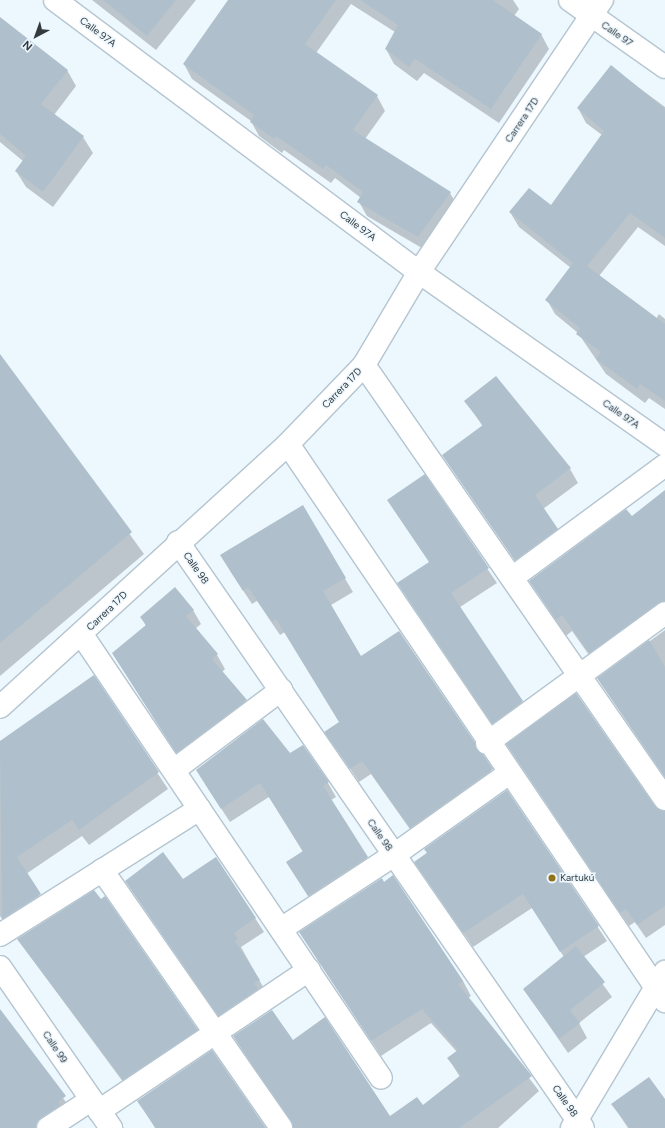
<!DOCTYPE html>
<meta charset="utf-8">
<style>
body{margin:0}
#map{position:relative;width:665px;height:1128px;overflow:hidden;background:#ecf7fe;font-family:Figtree,sans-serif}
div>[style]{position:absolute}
.shadow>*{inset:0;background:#0003}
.building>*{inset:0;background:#afc0cc}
.roads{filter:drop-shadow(1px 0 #b4c5d0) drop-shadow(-1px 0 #b4c5d0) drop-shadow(0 1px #b4c5d0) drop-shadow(0 -1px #b4c5d0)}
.pedestrian>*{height:22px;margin:-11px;padding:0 11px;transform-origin:11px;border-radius:11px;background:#fff}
.minor>*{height:22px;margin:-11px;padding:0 11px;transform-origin:11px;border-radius:11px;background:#fff}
.dots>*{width:11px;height:11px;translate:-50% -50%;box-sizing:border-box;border:2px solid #ecf7fe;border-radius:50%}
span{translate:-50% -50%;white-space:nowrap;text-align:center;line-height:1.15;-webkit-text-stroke:3px #ecf7fe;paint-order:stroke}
.street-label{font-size:10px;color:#343b3f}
.poi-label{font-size:10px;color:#343b3f}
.left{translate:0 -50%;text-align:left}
.north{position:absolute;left:16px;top:16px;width:40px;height:40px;-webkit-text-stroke:3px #ecf7fe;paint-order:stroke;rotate:221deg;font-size:11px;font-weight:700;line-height:16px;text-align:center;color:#343b3f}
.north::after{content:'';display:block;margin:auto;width:14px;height:18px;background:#343b3f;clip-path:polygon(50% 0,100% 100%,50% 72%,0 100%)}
</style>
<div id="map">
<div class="shadow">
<div style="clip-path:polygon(92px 0,196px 0,156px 50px)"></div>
<div style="clip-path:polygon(229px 0,513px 0,519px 9px,514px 16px,541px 34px,549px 49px,499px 123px,424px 73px,417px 81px,394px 64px,386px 49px,395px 32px,351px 4px,316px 53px,377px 96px,385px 111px,365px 139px,450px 193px,458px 207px,427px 251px,367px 216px,359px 202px,361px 198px,335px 178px,331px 183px,284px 150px,282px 153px,259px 136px,251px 121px,192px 79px,184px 64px)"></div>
<div style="clip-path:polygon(0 21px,67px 70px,76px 86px,54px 115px,83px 137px,93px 153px,53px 207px,26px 187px,16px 171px,23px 161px,0 142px)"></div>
<div style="clip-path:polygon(611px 67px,665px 107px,665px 246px,638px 227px,599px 276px,656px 319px,659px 314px,665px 319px,665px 409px,649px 398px,645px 403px,606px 374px,578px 333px,555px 314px,547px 300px,571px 268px,519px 227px,510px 212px,551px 206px,602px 135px,586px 123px,578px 108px)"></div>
<div style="clip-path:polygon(0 355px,144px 554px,0 676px)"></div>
<div style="clip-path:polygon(466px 401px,570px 469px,578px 483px,543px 509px,565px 544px,524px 574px,443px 456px,483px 427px)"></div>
<div style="clip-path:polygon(424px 476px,497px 583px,460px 607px,531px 716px,501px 737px,398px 583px,430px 563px)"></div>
<div style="clip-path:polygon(665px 491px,665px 621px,599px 669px,572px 631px,566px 636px,530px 581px,631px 518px)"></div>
<div style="clip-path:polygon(302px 506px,353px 592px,331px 605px,361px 658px,399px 632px,500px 784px,419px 842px,371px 774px,359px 782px,326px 732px,340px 723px,285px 632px,280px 635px,257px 601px,252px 604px,229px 569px)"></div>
<div style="clip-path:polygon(193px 610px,201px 624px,195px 629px,217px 655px,225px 669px,222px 672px,254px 714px,185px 766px,113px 654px,146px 626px,141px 617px)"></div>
<div style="clip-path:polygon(665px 630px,665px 778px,598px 679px)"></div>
<div style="clip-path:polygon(93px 676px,168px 789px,89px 845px,82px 836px,26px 874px,49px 911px,12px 935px,0 916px,0 743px)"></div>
<div style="clip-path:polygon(508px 745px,665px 825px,665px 925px,646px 938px,635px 922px,629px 926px)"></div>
<div style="clip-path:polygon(303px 747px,328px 783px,336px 797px,331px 800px,376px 872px,317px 910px,287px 862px,303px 852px,269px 797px,230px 822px,205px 784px,290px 755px)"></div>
<div style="clip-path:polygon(507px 791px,607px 941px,583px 957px,612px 997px,579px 1023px,587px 1038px,568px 1053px,524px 989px,564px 957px,532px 908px,473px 947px,415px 862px)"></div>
<div style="clip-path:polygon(216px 858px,264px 932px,241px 947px,267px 994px,227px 1029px,126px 881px,183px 880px)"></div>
<div style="clip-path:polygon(393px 877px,463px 981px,471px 996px,468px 998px,539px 1091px,498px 1128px,294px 1128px,234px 1037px,293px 1042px,390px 1118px,422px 1106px,460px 1077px,448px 1058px,457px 1052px,431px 1023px,381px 1056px,300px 932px)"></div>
<div style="clip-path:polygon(101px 900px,205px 1045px,132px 1094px,18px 940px)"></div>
<div style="clip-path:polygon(0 1010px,73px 1112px,58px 1128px,0 1128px)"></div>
<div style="clip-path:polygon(665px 1100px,665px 1128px,628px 1128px,612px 1104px)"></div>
<div style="clip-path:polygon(138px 1101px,265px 1128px,155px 1128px)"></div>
</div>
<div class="building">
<div style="clip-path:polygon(103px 0,176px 0,147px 36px)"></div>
<div style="clip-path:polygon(228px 0,336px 0,305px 44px,378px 95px,353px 130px,451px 192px,418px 237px,357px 202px,363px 192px,326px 165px,323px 169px,276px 136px,274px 139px,250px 122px,254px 115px,183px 64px)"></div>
<div style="clip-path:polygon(360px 0,493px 0,542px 34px,491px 109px,415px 59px,409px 67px,385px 49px,398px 25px)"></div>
<div style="clip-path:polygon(0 17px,68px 70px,41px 104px,84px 136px,43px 192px,15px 171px,26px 156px,0 134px)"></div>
<div style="clip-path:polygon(611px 65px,665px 109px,665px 238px,630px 213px,587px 266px,665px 324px,665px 401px,640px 384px,637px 389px,596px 359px,601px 352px,576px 334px,580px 328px,545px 300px,573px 263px,509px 212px,529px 188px,551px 205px,604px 131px,577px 108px)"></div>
<div style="clip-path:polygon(0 354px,132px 532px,0 643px)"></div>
<div style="clip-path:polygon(496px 376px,571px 468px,535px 495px,558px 529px,515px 560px,442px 455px,483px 425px,464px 401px)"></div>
<div style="clip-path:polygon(425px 474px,489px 568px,451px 593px,523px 701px,492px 724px,397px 583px,429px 562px,387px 500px)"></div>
<div style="clip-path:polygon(665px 490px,665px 601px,589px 653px,562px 615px,556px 620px,529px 581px,626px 509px,632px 516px)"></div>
<div style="clip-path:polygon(303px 505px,346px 578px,323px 591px,361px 656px,399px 631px,493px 769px,410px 828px,362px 761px,350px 769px,324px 732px,339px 722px,276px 619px,272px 622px,248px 587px,243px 591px,220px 555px)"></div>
<div style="clip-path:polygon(175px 587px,194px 610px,186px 616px,218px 654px,212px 659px,247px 700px,176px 753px,112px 653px,146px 625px,140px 617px)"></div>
<div style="clip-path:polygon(649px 640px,665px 667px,665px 777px,597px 678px)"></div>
<div style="clip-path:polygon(94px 675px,159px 772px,79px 830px,72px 820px,17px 857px,41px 894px,2px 919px,0 741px)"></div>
<div style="clip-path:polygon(576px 693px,655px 806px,665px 811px,665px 906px,637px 925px,626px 909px,620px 913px,506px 744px)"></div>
<div style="clip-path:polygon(263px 719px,290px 753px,303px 745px,329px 782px,323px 786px,368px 857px,308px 896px,286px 862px,303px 851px,260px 783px,221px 809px,196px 770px)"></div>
<div style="clip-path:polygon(507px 790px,599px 926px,560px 952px,523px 894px,463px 933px,414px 862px,427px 853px,424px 849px)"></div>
<div style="clip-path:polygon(163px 852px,183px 879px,216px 857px,256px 918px,234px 933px,238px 939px,235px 941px,260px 980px,254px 983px,258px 989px,218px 1016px,125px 881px)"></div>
<div style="clip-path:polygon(393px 875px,463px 981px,458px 984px,532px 1076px,459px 1128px,293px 1128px,233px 1036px,272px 1010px,293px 1040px,325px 1017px,390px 1116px,417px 1097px,423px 1105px,461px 1075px,447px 1058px,458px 1050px,422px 1009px,371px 1041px,299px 932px,382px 878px,384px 882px)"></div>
<div style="clip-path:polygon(94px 890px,101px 899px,105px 896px,198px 1030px,123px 1080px,17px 939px)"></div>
<div style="clip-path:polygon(576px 946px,605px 982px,570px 1010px,580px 1023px,559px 1039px,523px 989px)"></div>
<div style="clip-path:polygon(0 1009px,66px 1096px,58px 1102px,60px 1105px,41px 1118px,36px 1128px,0 1128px)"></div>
<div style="clip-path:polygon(212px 1050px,266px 1128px,156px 1128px,137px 1101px)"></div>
<div style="clip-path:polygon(649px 1077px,665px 1099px,665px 1128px,630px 1128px,611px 1104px)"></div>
</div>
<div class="roads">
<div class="pedestrian">
<div style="left:364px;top:365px;width:528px;rotate:55.26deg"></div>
<div style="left:288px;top:444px;width:673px;rotate:55.91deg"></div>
<div style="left:512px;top:578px;width:190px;rotate:-36.4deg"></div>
<div style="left:82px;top:635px;width:534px;rotate:55.98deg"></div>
<div style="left:487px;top:743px;width:220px;rotate:-36.1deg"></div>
<div style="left:102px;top:870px;width:314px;rotate:55.2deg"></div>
<div style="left:281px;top:929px;width:135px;rotate:-33.2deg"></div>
<div style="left:394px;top:855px;width:140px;rotate:-35.4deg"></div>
<div style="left:0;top:935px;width:236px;rotate:-32.3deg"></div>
</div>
<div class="minor">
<div style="left:55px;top:0;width:454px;rotate:36.8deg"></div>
<div style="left:419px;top:272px;width:301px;rotate:35.1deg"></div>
<div style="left:570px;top:0;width:116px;rotate:35.2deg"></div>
<div style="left:178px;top:542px;width:712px;rotate:55.35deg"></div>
<div style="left:0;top:707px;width:390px;rotate:-42.4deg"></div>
<div style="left:288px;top:444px;width:110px;rotate:-46.1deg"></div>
<div style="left:364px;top:365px;width:108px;rotate:-59.4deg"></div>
<div style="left:419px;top:272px;width:328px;rotate:-56.1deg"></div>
<div style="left:174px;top:770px;width:134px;rotate:-36.8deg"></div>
<div style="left:0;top:967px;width:196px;rotate:55.4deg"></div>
<div style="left:99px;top:1111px;width:253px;rotate:-33.9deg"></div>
<div style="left:48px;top:1128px;width:51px;rotate:-33.1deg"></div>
<div style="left:572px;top:1128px;width:182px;rotate:-59.2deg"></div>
</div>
</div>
<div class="dots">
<div style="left:552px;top:878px;background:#93731a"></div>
</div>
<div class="street-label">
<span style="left:98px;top:32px;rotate:37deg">Calle 97A</span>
<span style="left:617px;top:34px;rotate:35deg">Calle 97</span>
<span style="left:522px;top:120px;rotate:-56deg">Carrera 17D</span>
<span style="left:358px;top:226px;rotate:37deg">Calle 97A</span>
<span style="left:342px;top:388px;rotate:-46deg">Carrera 17D</span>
<span style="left:621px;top:414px;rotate:35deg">Calle 97A</span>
<span style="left:196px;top:568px;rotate:55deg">Calle 98</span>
<span style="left:107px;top:611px;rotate:-44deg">Carrera 17D</span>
<span style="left:380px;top:835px;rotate:55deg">Calle 98</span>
<span style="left:55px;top:1047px;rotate:56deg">Calle 99</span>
<span style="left:565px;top:1101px;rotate:55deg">Calle 98</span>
</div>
<div class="poi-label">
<span class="left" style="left:560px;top:878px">Kartukú</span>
</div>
<div class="north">N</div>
</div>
